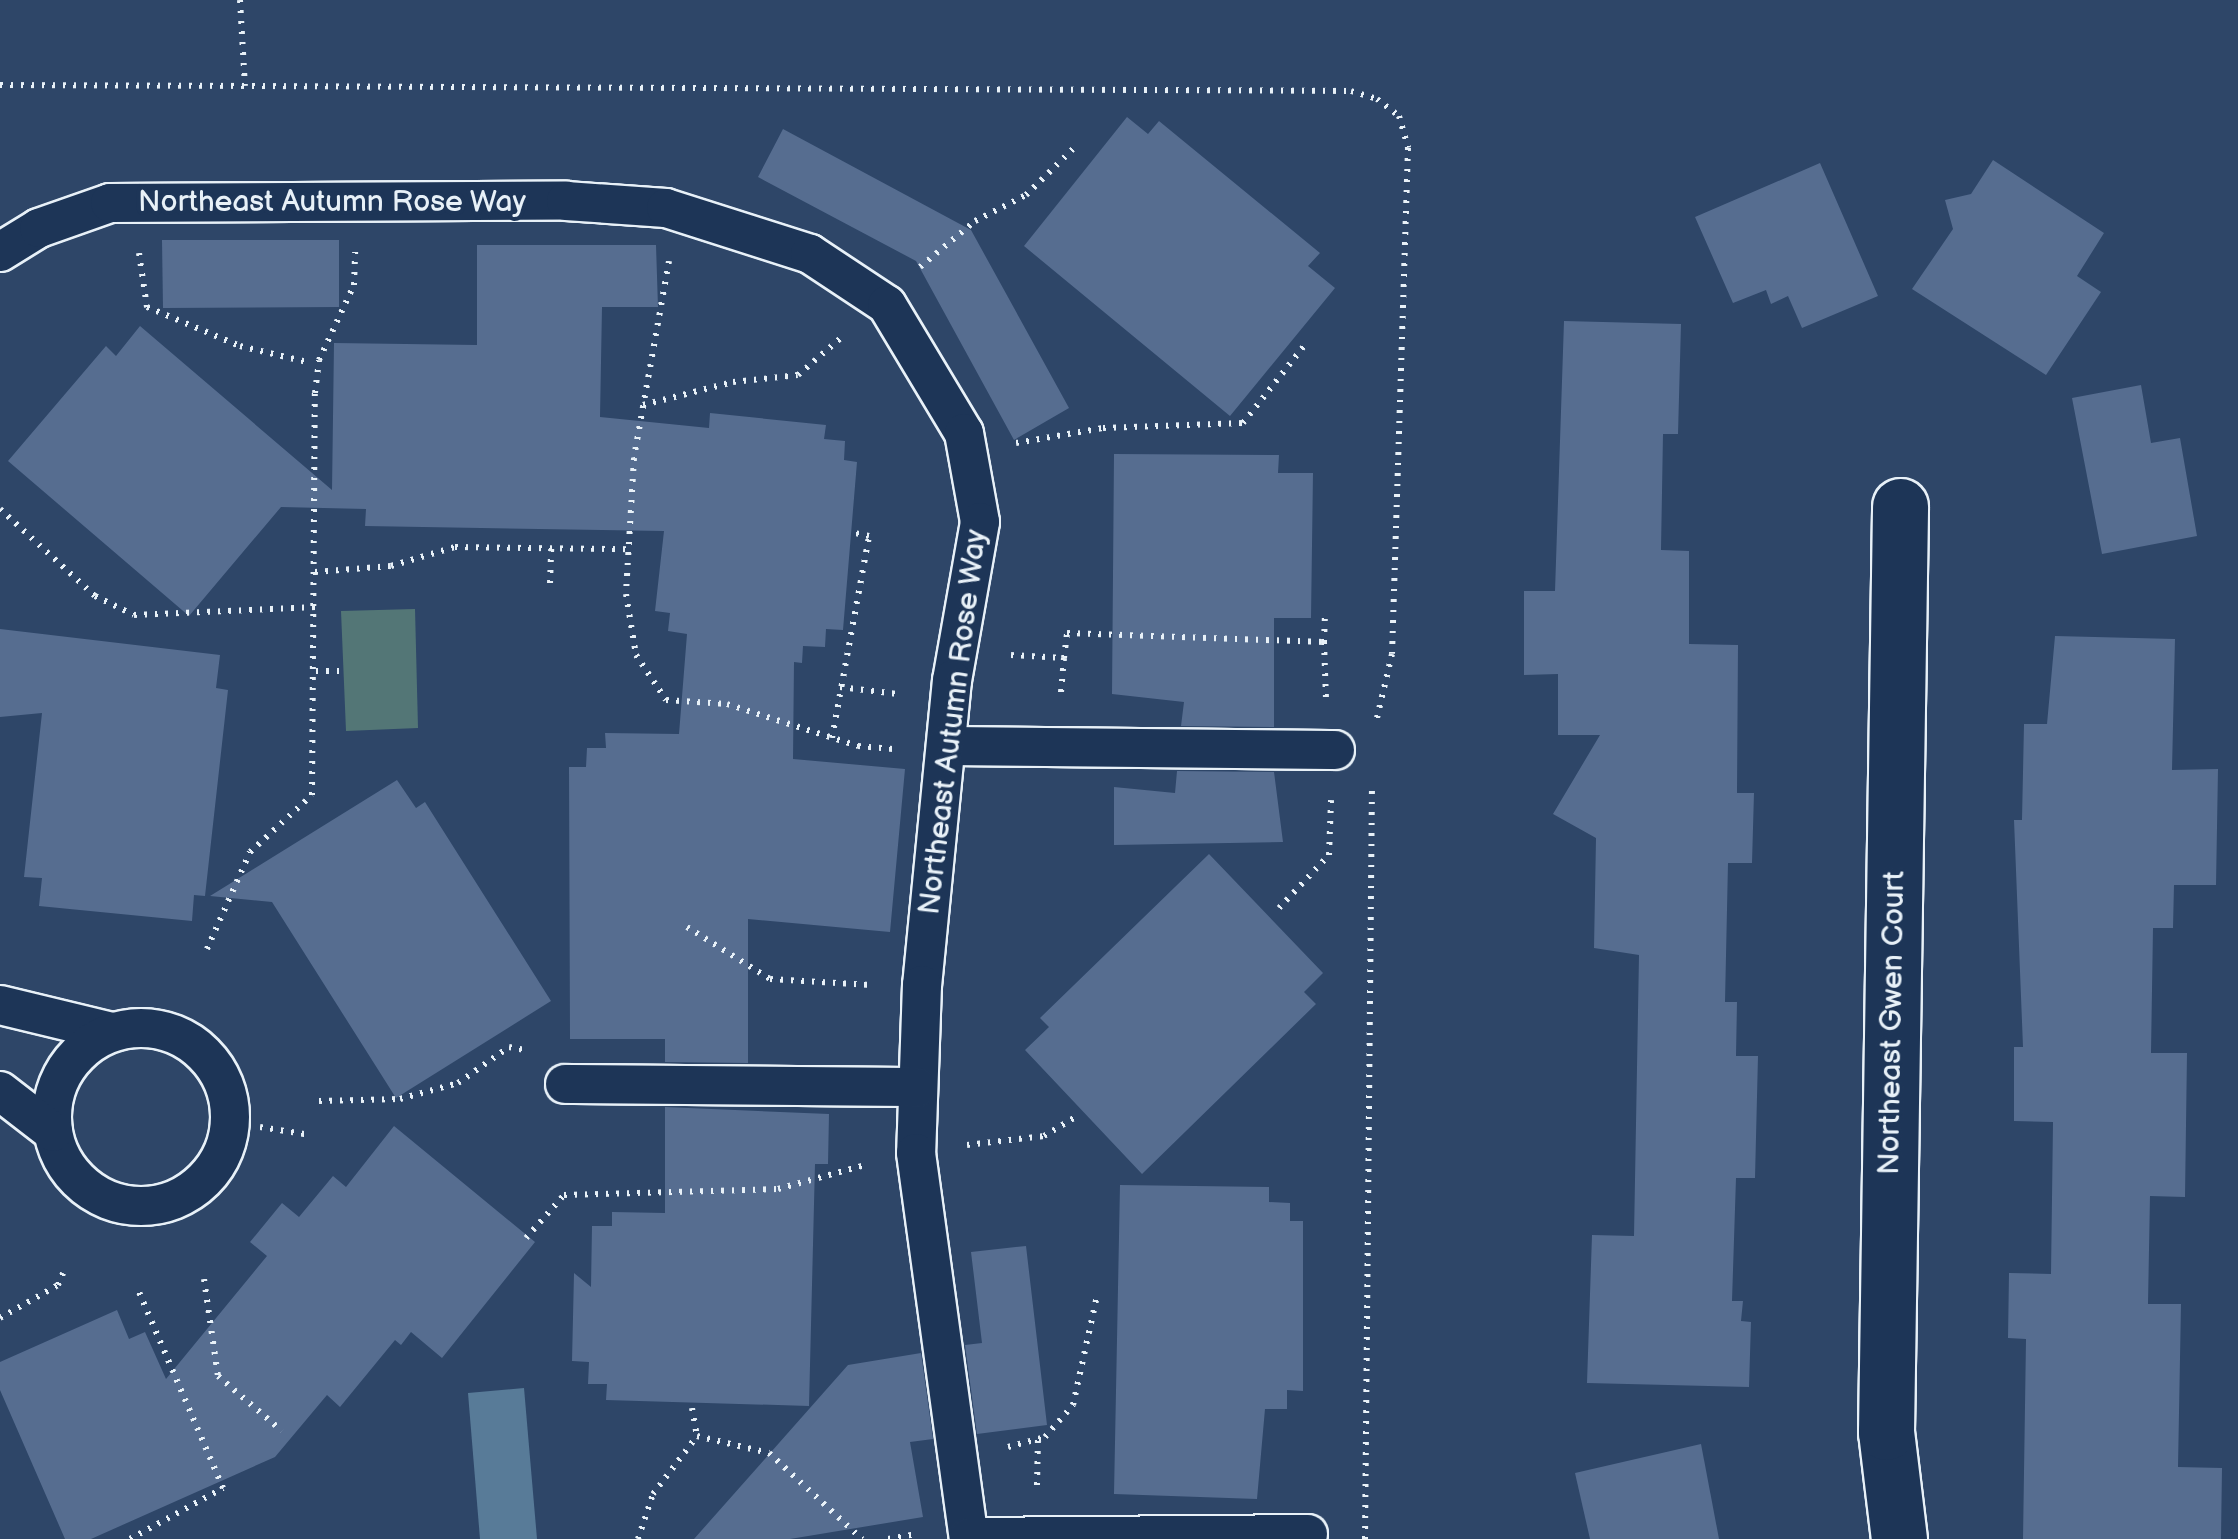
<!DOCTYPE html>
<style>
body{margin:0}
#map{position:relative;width:2238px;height:1539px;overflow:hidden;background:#2e4668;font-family:"Balsamiq Sans",sans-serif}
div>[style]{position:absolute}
.green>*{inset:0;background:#537676}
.water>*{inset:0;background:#587b98}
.building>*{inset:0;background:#566d90}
.path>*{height:6px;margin-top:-3px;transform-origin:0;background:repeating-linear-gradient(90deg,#e8f1f8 0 2.5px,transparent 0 10.5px)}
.roads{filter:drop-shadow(2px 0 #e8f1f8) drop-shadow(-2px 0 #e8f1f8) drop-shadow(0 2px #e8f1f8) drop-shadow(0 -2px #e8f1f8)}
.service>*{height:38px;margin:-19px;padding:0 19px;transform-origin:19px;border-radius:19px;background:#1d3557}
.service>.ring{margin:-19px;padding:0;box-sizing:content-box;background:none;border:38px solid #1d3557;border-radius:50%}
.minor>*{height:55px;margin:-27.5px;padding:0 27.5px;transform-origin:27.5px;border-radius:27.5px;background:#1d3557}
span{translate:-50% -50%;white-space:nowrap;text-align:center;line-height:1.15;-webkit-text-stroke:8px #1d3557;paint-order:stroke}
.street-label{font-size:30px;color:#e8f1f8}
</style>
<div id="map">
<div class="green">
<div style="clip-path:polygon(415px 609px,418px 728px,346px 731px,341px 611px)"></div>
</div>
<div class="water">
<div style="clip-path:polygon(524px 1388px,537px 1539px,480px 1539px,468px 1393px)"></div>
</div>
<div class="building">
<div style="clip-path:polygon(1127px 117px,1148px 134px,1159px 121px,1320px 253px,1308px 266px,1335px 288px,1230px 416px,1024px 246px)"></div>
<div style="clip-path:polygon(783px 129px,971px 230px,1069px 408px,1014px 440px,916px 261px,758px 177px)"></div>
<div style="clip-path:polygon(1993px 160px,2104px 233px,2077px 276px,2101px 292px,2046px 375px,1912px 289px,1953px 229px,1945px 200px,1971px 194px)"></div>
<div style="clip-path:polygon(1820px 163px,1878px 296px,1802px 328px,1788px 296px,1771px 304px,1766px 290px,1733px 303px,1695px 217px)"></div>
<div style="clip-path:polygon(162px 240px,339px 240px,339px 307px,163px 308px)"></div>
<div style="clip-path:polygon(477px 245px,656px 245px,658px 307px,602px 307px,600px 417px,709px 428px,710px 413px,826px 425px,824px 439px,845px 441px,844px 460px,857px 462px,843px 630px,826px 629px,825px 647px,803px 646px,802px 663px,794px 662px,793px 759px,905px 769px,890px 932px,748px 919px,748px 1063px,665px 1062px,665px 1039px,570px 1039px,569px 767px,586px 767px,587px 748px,606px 748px,605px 733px,679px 734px,687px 634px,668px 631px,670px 613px,655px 611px,664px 531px,365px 526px,366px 509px,281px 507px,189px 616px,8px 461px,106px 346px,116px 356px,140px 326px,332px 490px,334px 343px,477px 345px)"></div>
<div style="clip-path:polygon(1564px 321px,1681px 324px,1678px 434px,1663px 434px,1661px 550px,1689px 551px,1689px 644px,1738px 645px,1737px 793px,1754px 793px,1752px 863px,1728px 863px,1725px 1002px,1737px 1002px,1736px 1056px,1758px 1056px,1755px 1178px,1736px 1178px,1732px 1301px,1743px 1301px,1741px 1321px,1751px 1322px,1749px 1387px,1587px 1383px,1592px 1235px,1634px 1236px,1639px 955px,1594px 948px,1596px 838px,1553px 814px,1600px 735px,1558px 735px,1558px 674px,1524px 675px,1524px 591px,1555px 591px)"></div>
<div style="clip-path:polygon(2141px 385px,2151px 443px,2180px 438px,2197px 536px,2102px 554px,2072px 398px)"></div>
<div style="clip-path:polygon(1114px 454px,1279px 455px,1278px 473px,1313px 473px,1311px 618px,1274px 618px,1274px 727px,1181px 726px,1184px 702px,1112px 694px)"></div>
<div style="clip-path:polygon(0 629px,220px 655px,216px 688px,228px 690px,205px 896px,194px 895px,192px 921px,39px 906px,42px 878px,24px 877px,42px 713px,0 717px)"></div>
<div style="clip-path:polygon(2055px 636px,2175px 639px,2172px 770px,2218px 769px,2216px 885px,2174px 885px,2173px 928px,2153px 928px,2151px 1053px,2187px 1053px,2185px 1197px,2150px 1196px,2148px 1304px,2181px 1304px,2178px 1467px,2222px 1468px,2221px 1539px,2023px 1539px,2026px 1339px,2008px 1338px,2009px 1273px,2051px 1274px,2053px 1122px,2014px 1121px,2014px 1047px,2023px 1047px,2014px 820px,2022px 820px,2024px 724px,2047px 724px)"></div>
<div style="clip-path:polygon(1177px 771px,1274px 772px,1283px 842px,1114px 845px,1114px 787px,1175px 793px)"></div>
<div style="clip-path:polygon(397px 780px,416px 808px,425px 802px,551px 1001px,396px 1098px,272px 902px,210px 896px)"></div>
<div style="clip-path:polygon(1209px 854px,1323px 973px,1304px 992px,1316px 1004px,1142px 1174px,1025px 1050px,1049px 1027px,1040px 1018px)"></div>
<div style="clip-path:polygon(665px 1107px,829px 1114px,828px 1164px,815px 1164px,809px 1406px,606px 1400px,607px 1384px,588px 1384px,589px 1362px,572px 1361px,574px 1273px,591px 1287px,592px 1226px,612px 1226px,612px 1212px,665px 1213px)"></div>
<div style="clip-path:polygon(394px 1126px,535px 1242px,442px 1358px,411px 1332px,401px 1345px,395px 1340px,340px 1407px,327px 1395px,275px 1457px,91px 1539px,65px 1539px,0 1390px,0 1362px,117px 1310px,129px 1339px,145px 1332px,166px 1379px,267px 1256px,250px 1242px,282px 1203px,299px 1217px,333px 1176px,346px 1187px)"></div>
<div style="clip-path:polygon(1120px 1185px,1269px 1187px,1269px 1202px,1290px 1203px,1290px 1221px,1303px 1221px,1303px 1391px,1287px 1390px,1287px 1409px,1265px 1409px,1257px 1499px,1114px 1494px)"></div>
<div style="clip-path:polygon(1026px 1246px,1047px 1425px,977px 1434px,965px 1345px,982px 1343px,971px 1252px)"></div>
<div style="clip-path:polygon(921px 1353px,933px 1439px,910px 1442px,923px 1517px,790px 1539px,694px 1539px,848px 1365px)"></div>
<div style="clip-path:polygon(1701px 1444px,1719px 1539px,1590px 1539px,1575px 1473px)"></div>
</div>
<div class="path">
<div style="left:240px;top:0;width:86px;rotate:86.7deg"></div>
<div style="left:0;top:85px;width:1351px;rotate:0.25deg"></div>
<div style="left:1351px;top:91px;width:27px;rotate:17deg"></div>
<div style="left:1377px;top:99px;width:28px;rotate:38deg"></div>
<div style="left:1399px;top:116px;width:33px;rotate:74deg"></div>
<div style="left:1408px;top:148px;width:506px;rotate:91.81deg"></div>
<div style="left:1392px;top:654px;width:66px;rotate:103.2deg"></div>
<div style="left:139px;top:253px;width:55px;rotate:81.6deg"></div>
<div style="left:147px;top:307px;width:101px;rotate:22.8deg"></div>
<div style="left:240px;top:346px;width:69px;rotate:13.4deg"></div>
<div style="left:669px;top:261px;width:200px;rotate:100.1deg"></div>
<div style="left:634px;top:458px;width:136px;rotate:93.4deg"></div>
<div style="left:626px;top:594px;width:62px;rotate:80.7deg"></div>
<div style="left:636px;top:655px;width:54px;rotate:56.3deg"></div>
<div style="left:666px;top:700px;width:61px;rotate:3.8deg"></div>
<div style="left:727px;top:704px;width:138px;rotate:17.8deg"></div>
<div style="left:858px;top:746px;width:35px;rotate:5deg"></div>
<div style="left:920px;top:267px;width:72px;rotate:-39.9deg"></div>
<div style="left:975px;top:221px;width:57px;rotate:-27deg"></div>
<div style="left:1026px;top:195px;width:69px;rotate:-44.4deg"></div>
<div style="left:643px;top:405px;width:93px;rotate:-14.3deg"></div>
<div style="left:733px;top:382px;width:65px;rotate:-6.1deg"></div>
<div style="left:798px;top:375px;width:58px;rotate:-40.8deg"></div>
<div style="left:1016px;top:443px;width:88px;rotate:-9.8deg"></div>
<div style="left:1103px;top:428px;width:140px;rotate:-2deg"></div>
<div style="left:1243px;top:423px;width:98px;rotate:-51.6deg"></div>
<div style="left:0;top:509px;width:129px;rotate:42.5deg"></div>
<div style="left:95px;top:596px;width:43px;rotate:26deg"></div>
<div style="left:134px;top:615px;width:182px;rotate:-2.5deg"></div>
<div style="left:315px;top:572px;width:76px;rotate:-4.5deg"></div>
<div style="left:391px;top:566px;width:67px;rotate:-16.5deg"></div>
<div style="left:455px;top:547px;width:176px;rotate:0.7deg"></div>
<div style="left:550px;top:583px;width:38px;rotate:-88deg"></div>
<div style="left:1324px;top:642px;width:26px;rotate:-88deg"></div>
<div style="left:1011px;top:655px;width:53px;rotate:3.2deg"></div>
<div style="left:1064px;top:658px;width:36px;rotate:95deg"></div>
<div style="left:1064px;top:658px;width:25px;rotate:-83deg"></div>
<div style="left:1067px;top:633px;width:257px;rotate:2deg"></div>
<div style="left:1324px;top:642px;width:57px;rotate:88deg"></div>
<div style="left:316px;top:671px;width:27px"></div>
<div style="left:840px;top:687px;width:58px;rotate:6.9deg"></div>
<div style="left:832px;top:738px;width:205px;rotate:-79.6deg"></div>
<div style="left:869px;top:536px;width:14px;rotate:-168deg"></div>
<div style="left:1279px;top:908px;width:73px;rotate:-46.7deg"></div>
<div style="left:1329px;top:855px;width:55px;rotate:-87.9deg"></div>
<div style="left:687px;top:927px;width:98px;rotate:32.1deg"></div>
<div style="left:770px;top:979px;width:101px;rotate:3.4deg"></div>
<div style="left:207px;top:949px;width:106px;rotate:-66.1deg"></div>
<div style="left:250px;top:852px;width:84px;rotate:-42.6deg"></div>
<div style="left:312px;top:795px;width:402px;rotate:-89.6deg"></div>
<div style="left:315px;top:393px;width:33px;rotate:-83deg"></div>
<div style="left:319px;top:360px;width:83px;rotate:-65deg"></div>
<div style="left:354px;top:285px;width:33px;rotate:-88deg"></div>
<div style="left:319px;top:1101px;width:81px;rotate:-1.4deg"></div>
<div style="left:400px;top:1099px;width:60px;rotate:-15.4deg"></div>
<div style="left:458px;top:1083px;width:62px;rotate:-35.2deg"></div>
<div style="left:509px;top:1047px;width:20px;rotate:11deg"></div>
<div style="left:260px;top:1127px;width:51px;rotate:9.1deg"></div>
<div style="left:967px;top:1145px;width:78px;rotate:-6.7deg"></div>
<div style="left:1044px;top:1136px;width:37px;rotate:-31deg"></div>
<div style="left:526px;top:1238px;width:57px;rotate:-48.5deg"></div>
<div style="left:564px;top:1195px;width:214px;rotate:-1.6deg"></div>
<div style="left:778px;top:1189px;width:90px;rotate:-15.4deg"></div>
<div style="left:204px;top:1279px;width:98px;rotate:81.8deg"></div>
<div style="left:218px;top:1376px;width:84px;rotate:40.7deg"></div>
<div style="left:0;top:1318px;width:67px;rotate:-29.6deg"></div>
<div style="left:58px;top:1285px;width:13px;rotate:-67deg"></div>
<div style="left:692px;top:1408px;width:28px;rotate:80deg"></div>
<div style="left:1008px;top:1447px;width:38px;rotate:-15deg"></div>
<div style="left:1045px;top:1437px;width:43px;rotate:-48.8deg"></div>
<div style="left:1073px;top:1405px;width:112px;rotate:-77.6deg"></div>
<div style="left:1037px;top:1485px;width:46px;rotate:-88.8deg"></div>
<div style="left:130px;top:1539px;width:106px;rotate:-28.7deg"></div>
<div style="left:223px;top:1488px;width:213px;rotate:-113.2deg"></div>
<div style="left:638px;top:1539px;width:47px;rotate:-71.6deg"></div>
<div style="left:653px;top:1494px;width:73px;rotate:-52.8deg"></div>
<div style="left:697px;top:1436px;width:74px;rotate:13.3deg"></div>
<div style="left:769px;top:1453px;width:127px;rotate:42.8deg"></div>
<div style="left:888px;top:1539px;width:28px;rotate:-10deg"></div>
<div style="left:1365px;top:1539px;width:754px;rotate:-89.47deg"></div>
</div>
<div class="roads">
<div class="service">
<div style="left:0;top:252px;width:46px;rotate:-31.6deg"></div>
<div style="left:39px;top:228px;width:75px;rotate:-19.4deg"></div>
<div style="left:110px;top:203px;width:456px;rotate:-0.3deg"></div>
<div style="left:566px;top:201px;width:100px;rotate:4deg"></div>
<div style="left:666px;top:208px;width:151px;rotate:17.7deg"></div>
<div style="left:810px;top:254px;width:92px;rotate:33.5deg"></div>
<div style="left:887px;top:305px;width:149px;rotate:59deg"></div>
<div style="left:964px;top:433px;width:90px;rotate:79.8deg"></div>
<div style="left:980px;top:522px;width:160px;rotate:100deg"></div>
<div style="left:952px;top:680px;width:306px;rotate:95.6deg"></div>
<div style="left:922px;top:985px;width:168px;rotate:92deg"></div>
<div style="left:916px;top:1153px;width:390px;rotate:82.2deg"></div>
<div style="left:946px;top:746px;width:389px;rotate:0.6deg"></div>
<div style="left:0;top:1005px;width:115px;rotate:13.6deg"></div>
<div class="ring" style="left:52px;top:1028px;width:140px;height:140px"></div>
<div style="left:565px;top:1084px;width:353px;rotate:0.5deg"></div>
<div style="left:0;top:1091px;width:67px;rotate:37.7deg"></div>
<div style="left:969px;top:1537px;width:339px;rotate:-0.5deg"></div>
</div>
<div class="minor">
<div style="left:1899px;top:1539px;width:108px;rotate:-96.9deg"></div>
<div style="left:1886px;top:1432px;width:926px;rotate:-89.13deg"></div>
</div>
</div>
<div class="street-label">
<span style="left:332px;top:202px">Northeast Autumn Rose Way</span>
<span style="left:953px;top:722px;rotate:-83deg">Northeast Autumn Rose Way</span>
<span style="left:1892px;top:1023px;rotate:-89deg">Northeast Gwen Court</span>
</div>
</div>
